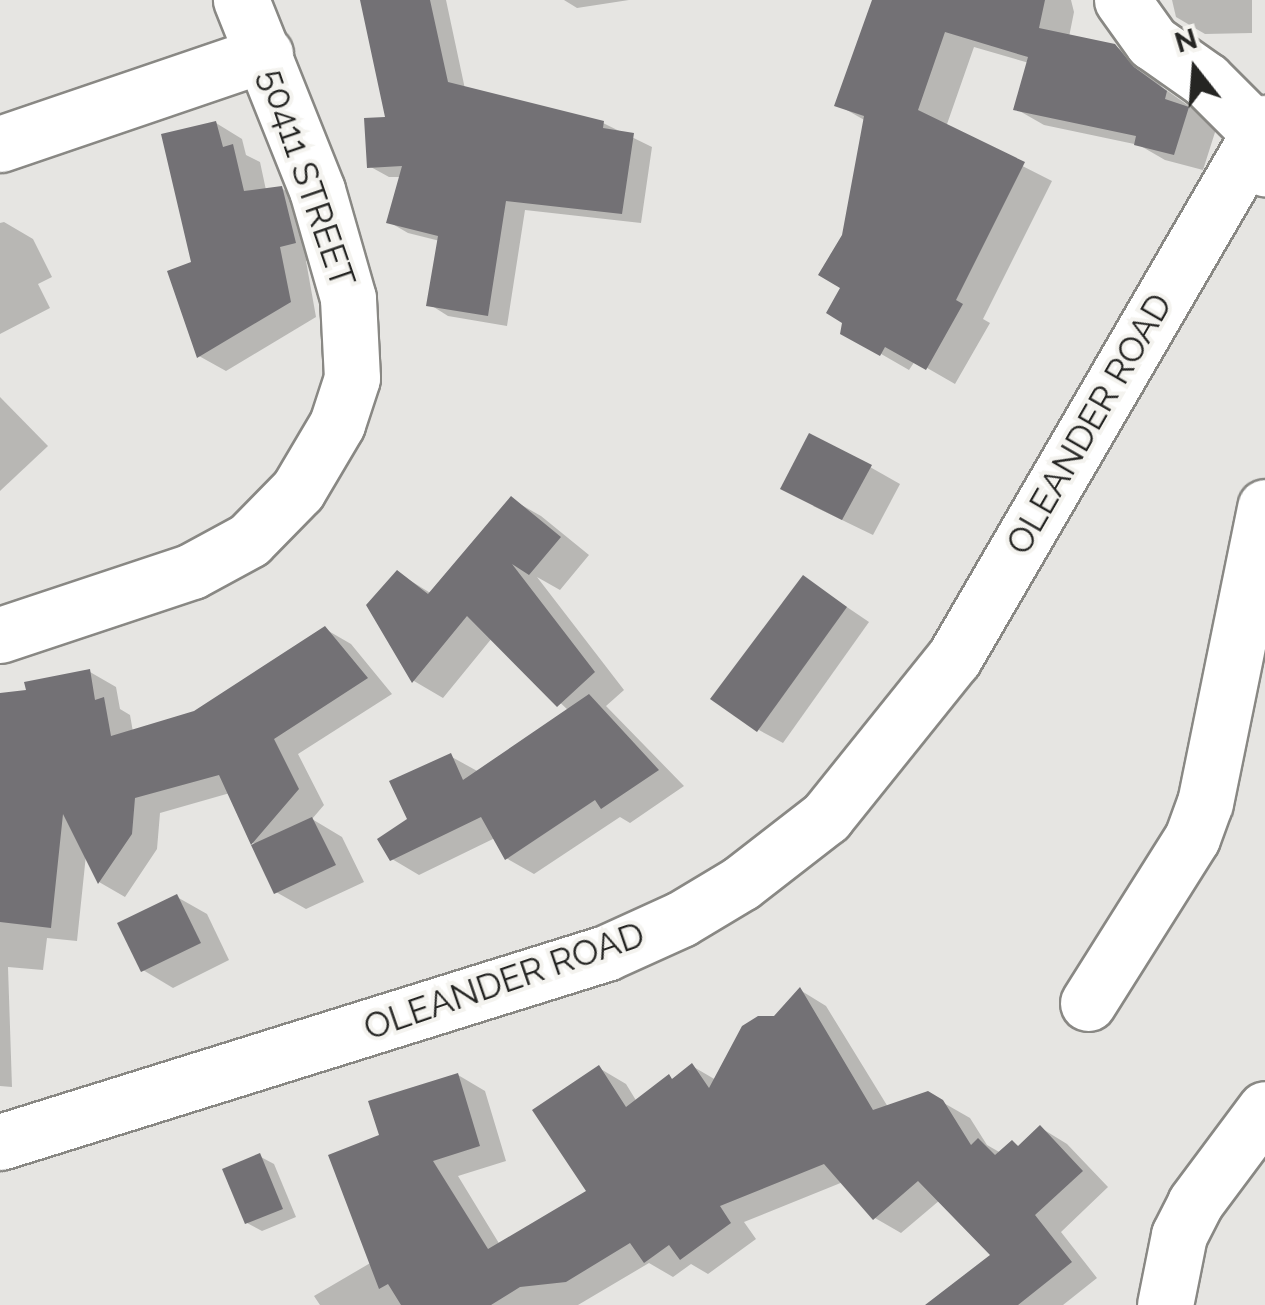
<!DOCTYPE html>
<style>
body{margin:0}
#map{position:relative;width:1265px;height:1305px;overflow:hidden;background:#e6e5e2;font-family:Raleway,sans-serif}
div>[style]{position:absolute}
.shadow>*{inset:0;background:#0003}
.building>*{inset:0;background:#737175}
.roads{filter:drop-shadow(2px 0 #898884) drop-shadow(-2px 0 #898884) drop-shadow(0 2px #898884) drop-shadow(0 -2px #898884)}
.minor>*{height:55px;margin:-27.5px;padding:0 27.5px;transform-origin:27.5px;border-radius:27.5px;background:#fff}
span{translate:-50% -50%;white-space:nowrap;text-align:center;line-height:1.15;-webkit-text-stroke:8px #f4f3ef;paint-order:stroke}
.street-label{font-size:35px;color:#252523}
.north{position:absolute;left:1145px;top:20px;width:100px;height:100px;-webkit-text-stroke:8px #f4f3ef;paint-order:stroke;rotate:343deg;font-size:28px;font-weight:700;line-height:40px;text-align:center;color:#252523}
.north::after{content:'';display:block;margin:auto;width:35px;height:45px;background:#252523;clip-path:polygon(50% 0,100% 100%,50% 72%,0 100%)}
</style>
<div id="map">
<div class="shadow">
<div style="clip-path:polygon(362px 0,446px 0,465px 89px,603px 123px,652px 147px,641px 223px,525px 210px,507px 326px,448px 316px,429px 304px,440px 241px,408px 233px,389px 222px,401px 177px,389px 177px,369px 166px,388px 119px)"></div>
<div style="clip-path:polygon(564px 0,629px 0,577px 8px)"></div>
<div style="clip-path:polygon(875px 0,1071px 0,1074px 12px,1069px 37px,1114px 46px,1144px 63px,1162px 87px,1217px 126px,1203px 170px,1165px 160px,1139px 145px,1044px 125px,1016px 109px,1029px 63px,974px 47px,946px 127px,1052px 181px,983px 319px,990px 323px,955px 384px,915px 361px,909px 370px,843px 332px,844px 236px,866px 121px,838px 105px)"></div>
<div style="clip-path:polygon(1172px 0,1252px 0,1252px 33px,1205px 34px,1176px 17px)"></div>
<div style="clip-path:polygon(216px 123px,242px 139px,246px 155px,260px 162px,266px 190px,281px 188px,308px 204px,322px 257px,306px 261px,316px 317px,226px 371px,199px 356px,194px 264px)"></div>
<div style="clip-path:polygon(4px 222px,33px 239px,52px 277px,38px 284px,50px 308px,0 334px,0 223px)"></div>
<div style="clip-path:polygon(0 397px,48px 446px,0 491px)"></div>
<div style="clip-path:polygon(870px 467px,900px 484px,873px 535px,813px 506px)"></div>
<div style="clip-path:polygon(511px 499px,541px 516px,589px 555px,560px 590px,537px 577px,624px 690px,606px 706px,684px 786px,630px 823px,620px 817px,534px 874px,506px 858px,495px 838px,419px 875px,392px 859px,450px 756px,479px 772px,569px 711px,492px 638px,443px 698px,414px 681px,369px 605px,398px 573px,432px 594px)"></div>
<div style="clip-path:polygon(804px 578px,869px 622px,783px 743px,759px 730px)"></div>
<div style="clip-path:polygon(325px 629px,351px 644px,392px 694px,298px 754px,324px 805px,312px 819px,342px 837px,364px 882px,306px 909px,276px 892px,230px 793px,160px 813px,157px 849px,125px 897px,99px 882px,86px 855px,77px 941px,47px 938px,43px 970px,8px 967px,12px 1087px,0 1086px,0 695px,29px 692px,90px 672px,116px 687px,120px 709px,130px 715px,133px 732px,195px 713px)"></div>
<div style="clip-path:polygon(177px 897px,207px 914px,229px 960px,173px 988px,143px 970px)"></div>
<div style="clip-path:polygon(800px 990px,826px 1006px,888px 1107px,928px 1094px,970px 1118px,987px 1145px,1001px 1153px,1020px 1147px,1041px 1128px,1067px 1144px,1108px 1187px,1061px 1232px,1097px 1278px,1063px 1305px,929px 1305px,993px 1256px,940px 1200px,901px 1233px,875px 1218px,843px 1182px,744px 1222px,756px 1239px,708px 1274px,691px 1264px,673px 1277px,649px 1263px,578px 1305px,320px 1305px,314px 1296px,372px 1262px,382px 1137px,458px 1075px,485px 1091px,506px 1161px,458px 1176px,500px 1245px,589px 1192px,599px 1068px,626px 1084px,637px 1102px,692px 1066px,716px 1080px)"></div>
<div style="clip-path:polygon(259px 1156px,274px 1164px,296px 1217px,262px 1231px,247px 1223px)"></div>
</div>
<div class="building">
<div style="clip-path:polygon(360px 0,430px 0,448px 82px,604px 121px,603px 128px,634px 133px,622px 214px,506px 201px,488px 316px,426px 306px,438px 236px,386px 223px,402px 166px,367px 168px,364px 118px,385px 117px)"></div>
<div style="clip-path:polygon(872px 0,1045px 0,1039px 28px,1115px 44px,1134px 67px,1167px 91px,1165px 99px,1189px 107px,1174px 155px,1134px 145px,1136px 136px,1013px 110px,1028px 57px,945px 32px,918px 110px,1025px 162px,956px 300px,963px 304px,926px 370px,885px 347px,880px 356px,840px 334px,842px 323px,826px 313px,840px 288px,818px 275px,842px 235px,864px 116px,834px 106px)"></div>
<div style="clip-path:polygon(216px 121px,223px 147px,233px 144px,244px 191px,282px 186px,296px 243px,280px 247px,291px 302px,197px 358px,167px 271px,191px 262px,161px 134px)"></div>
<div style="clip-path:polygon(809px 433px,872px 465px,842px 520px,780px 489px)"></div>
<div style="clip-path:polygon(511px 496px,561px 537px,529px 575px,512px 564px,595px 672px,557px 707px,467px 616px,412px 683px,366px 605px,397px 570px,428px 594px)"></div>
<div style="clip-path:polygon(803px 575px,847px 607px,757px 732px,710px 699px)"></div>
<div style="clip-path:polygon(325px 626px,368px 678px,274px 739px,299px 789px,251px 845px,219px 775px,135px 798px,132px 834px,98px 884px,63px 814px,51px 928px,0 922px,0 693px,26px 690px,24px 682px,90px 669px,95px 700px,104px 697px,111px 736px,194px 711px)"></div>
<div style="clip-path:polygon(589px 694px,659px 770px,601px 809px,595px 800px,505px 860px,481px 817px,390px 861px,377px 839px,407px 819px,389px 781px,451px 753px,463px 780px)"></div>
<div style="clip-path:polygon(312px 817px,336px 865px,274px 894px,251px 845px)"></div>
<div style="clip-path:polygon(177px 894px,201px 943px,141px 972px,117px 923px)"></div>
<div style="clip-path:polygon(800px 987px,873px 1110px,928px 1091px,943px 1100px,971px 1145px,978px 1138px,995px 1155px,1012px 1140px,1018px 1146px,1040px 1125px,1083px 1171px,1035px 1215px,1072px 1262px,1018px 1305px,925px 1305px,990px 1255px,918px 1181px,873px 1220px,824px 1164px,720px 1206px,731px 1223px,680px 1260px,669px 1245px,644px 1263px,630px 1243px,566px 1282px,520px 1287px,491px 1305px,401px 1305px,388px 1284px,379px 1289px,328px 1155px,379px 1135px,368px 1101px,458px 1073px,480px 1146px,433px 1161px,488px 1249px,586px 1191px,532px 1110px,599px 1065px,626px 1107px,669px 1074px,672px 1079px,692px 1063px,709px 1088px,742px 1026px,758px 1016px,774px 1016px)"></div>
<div style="clip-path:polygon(260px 1153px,283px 1209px,245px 1224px,222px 1169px)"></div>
</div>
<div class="roads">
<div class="minor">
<div style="left:1122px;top:0;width:52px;rotate:54.5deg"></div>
<div style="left:1152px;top:42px;width:66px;rotate:35.1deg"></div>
<div style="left:1206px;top:80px;width:75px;rotate:45deg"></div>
<div style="left:1259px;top:133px;width:36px;rotate:80deg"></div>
<div style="left:0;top:144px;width:280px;rotate:-18.8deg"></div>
<div style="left:0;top:635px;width:202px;rotate:-18.4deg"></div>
<div style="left:192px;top:571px;width:65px;rotate:-28.5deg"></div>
<div style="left:249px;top:540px;width:70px;rotate:-45.6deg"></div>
<div style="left:298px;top:490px;width:77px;rotate:-59.4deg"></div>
<div style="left:337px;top:424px;width:48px;rotate:-71.9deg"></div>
<div style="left:352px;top:378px;width:80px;rotate:-92.9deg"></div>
<div style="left:348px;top:298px;width:112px;rotate:-106deg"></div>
<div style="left:317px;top:190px;width:205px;rotate:-111.8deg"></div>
<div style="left:1088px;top:1003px;width:195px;rotate:-57.8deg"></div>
<div style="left:1192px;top:838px;width:37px;rotate:-70deg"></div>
<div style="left:1205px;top:803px;width:302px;rotate:-78.5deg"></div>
<div style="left:0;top:1142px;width:635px;rotate:-17.32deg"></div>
<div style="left:606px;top:953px;width:82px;rotate:-24.4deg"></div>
<div style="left:681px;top:919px;width:70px;rotate:-31deg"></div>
<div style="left:741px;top:883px;width:108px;rotate:-37.8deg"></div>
<div style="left:826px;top:817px;width:204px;rotate:-51.2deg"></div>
<div style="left:954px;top:658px;width:619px;rotate:-59.83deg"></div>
<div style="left:1165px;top:1305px;width:71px;rotate:-78.7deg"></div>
<div style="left:1179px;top:1235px;width:36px;rotate:-63deg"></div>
<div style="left:1195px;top:1203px;width:117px;rotate:-53.3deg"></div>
</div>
</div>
<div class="street-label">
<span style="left:307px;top:178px;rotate:71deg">50411 STREET</span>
<span style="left:1089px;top:424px;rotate:-60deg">OLEANDER ROAD</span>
<span style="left:504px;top:981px;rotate:-19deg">OLEANDER ROAD</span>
</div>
<div class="north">N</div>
</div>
